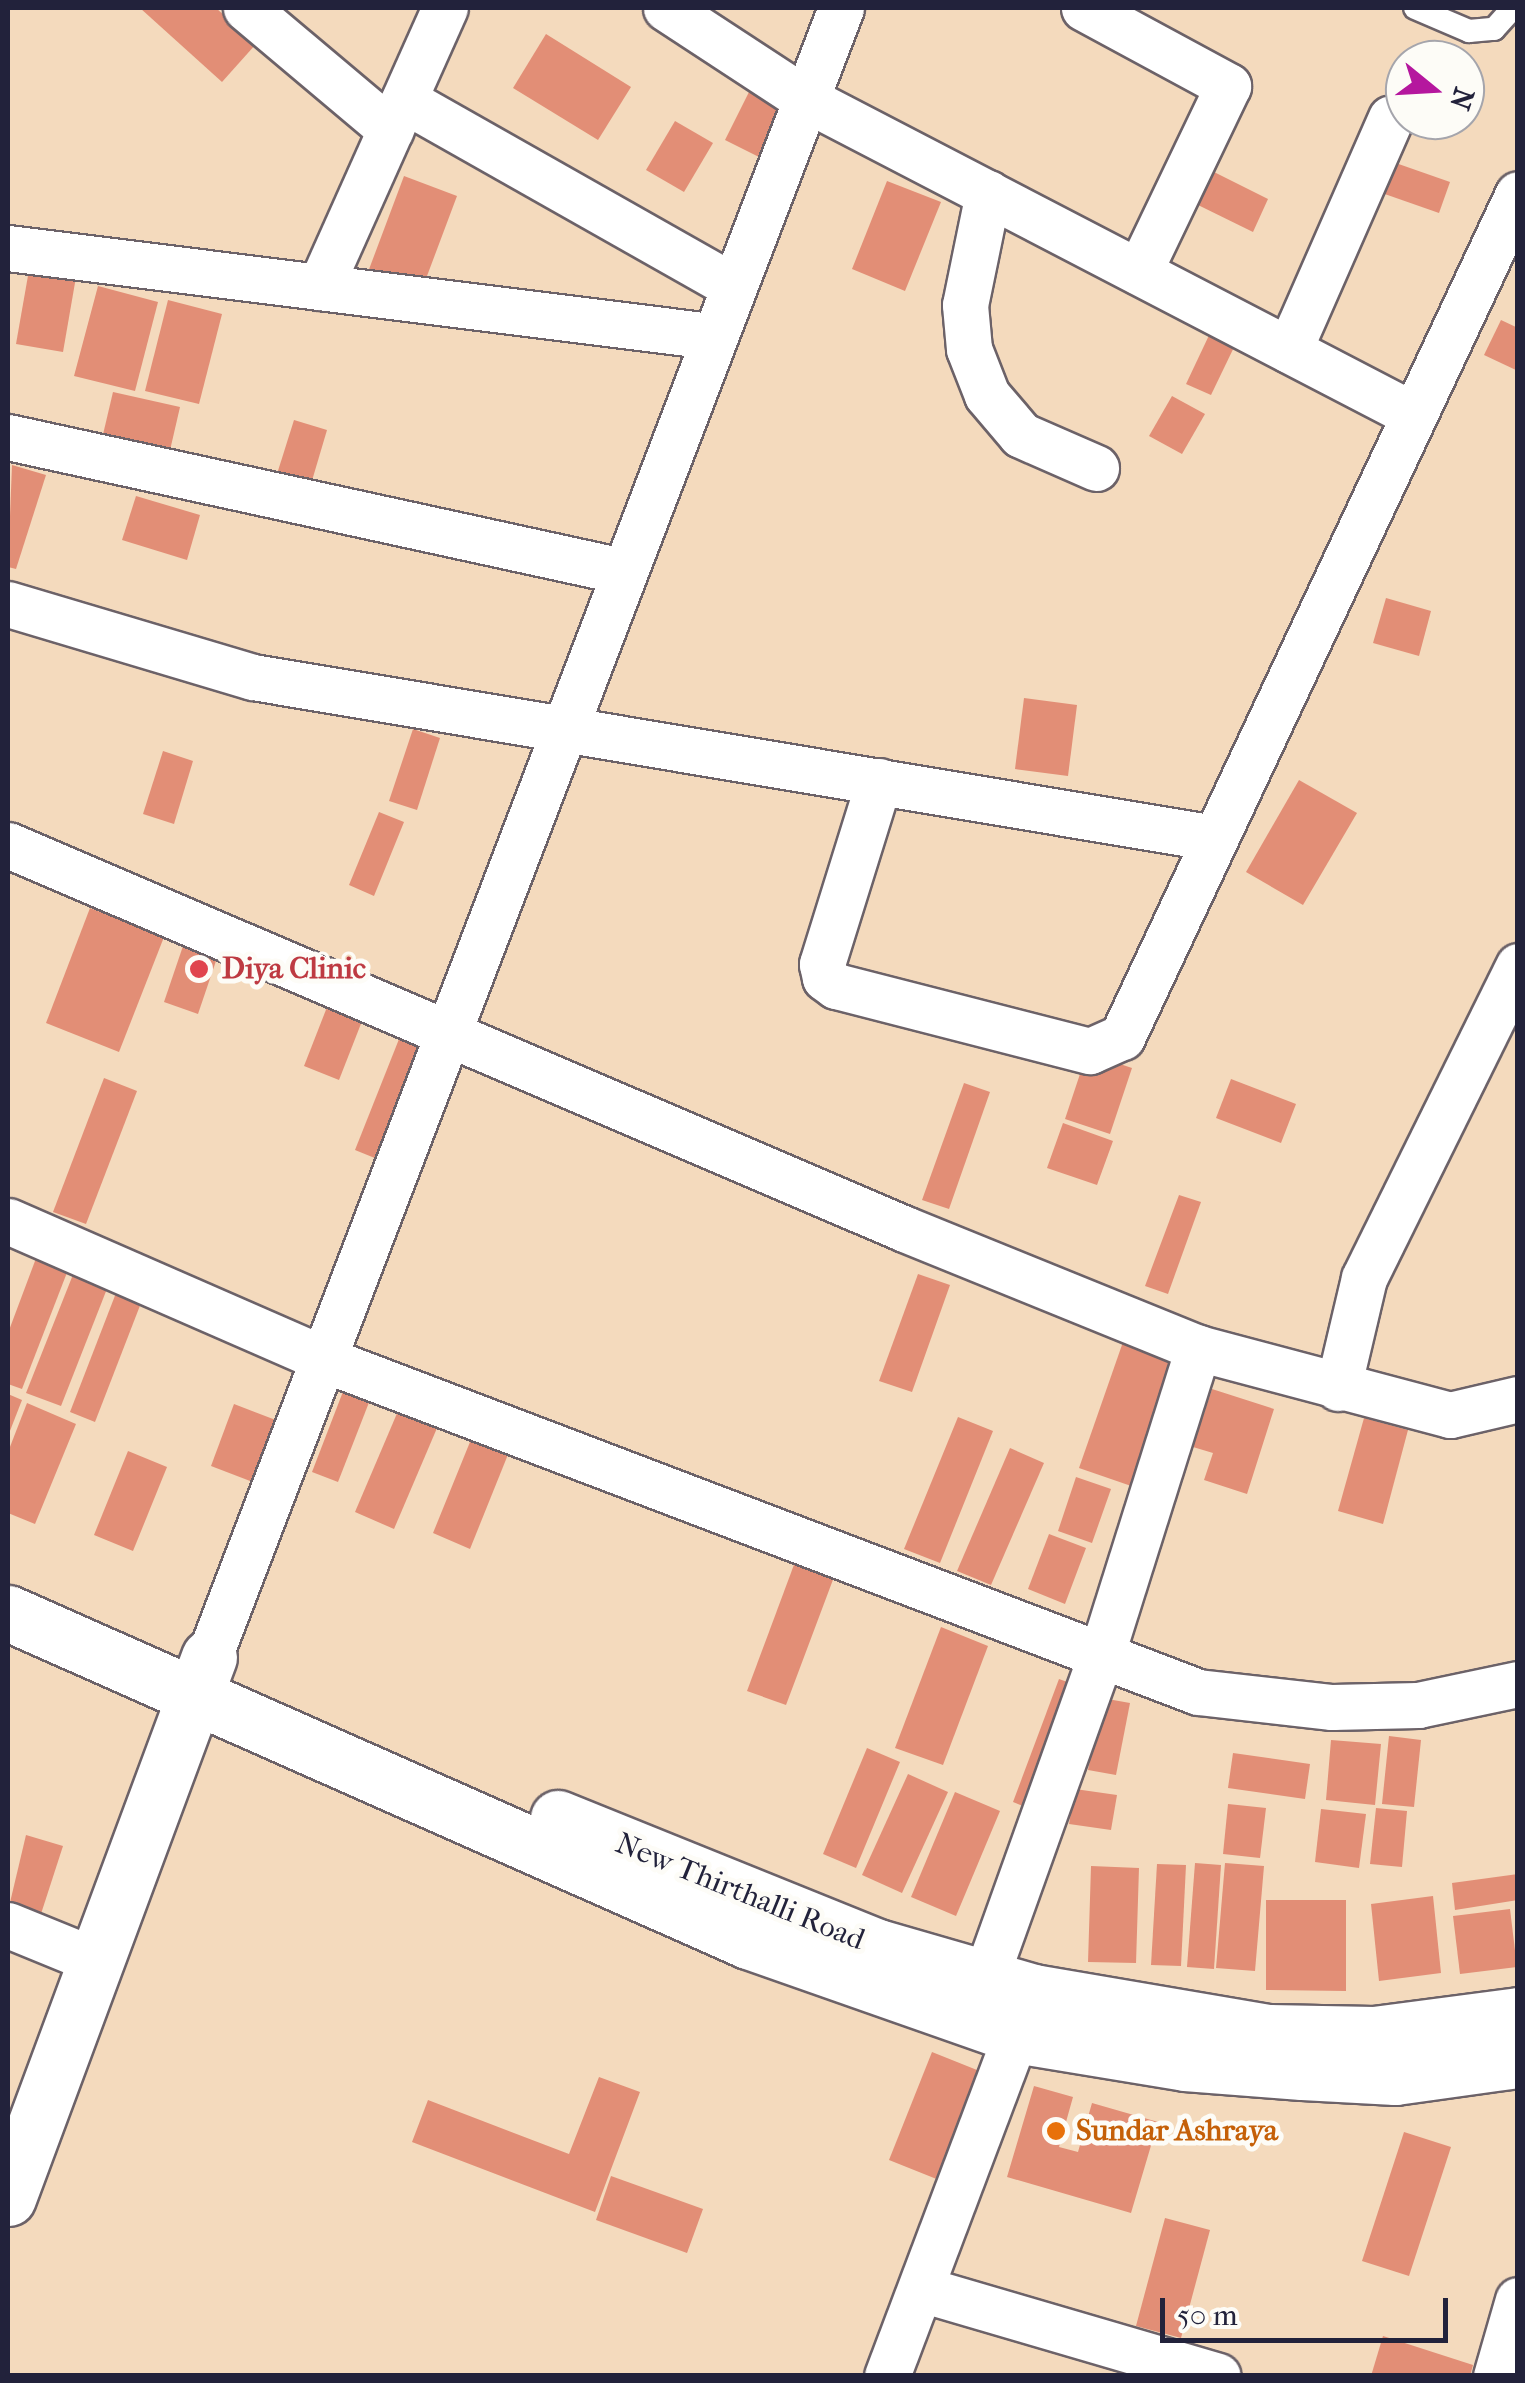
<!DOCTYPE html>
<style>
body{margin:0}
#map{position:relative;width:1525px;height:2383px;overflow:hidden;background:#f4dabd;font-family:"IM FELL French Canon",serif}
div>[style]{position:absolute}
.building>*{inset:0;background:#e28e76}
.roads{filter:drop-shadow(2px 0 #6c6268) drop-shadow(-2px 0 #6c6268) drop-shadow(0 2px #6c6268) drop-shadow(0 -2px #6c6268)}
.service>*{height:22px;margin:-11px;padding:0 11px;transform-origin:11px;border-radius:11px;background:#fff}
.minor>*{height:45px;margin:-22.5px;padding:0 22.5px;transform-origin:22.5px;border-radius:22.5px;background:#fff}
.tertiary>*{height:55px;margin:-27.5px;padding:0 27.5px;transform-origin:27.5px;border-radius:27.5px;background:#fff}
.trunk>*{height:55px;margin:-27.5px;padding:0 27.5px;transform-origin:27.5px;border-radius:27.5px;background:#fff}
.dots>*{width:28px;height:28px;translate:-50% -50%;box-sizing:border-box;border:5px solid #fdfcf7;border-radius:50%}
span{translate:-50% -50%;white-space:nowrap;text-align:center;line-height:1.15;-webkit-text-stroke:10px #fdfcf7;paint-order:stroke}
.health-label{font-size:30px;color:#be3a42;font-weight:700}
.left{translate:0 -50%;text-align:left}
.street-label{font-size:30px;color:#22223b}
.food-label{font-size:30px;color:#c56008;font-weight:700}
.frame{position:absolute;inset:0;border:10px solid #22223b;pointer-events:none}
.north{position:absolute;left:1385px;top:40px;width:100px;height:100px;box-sizing:border-box;background:#fdfcf7;border:2px solid #a5a5ac;border-radius:50%;rotate:108deg;font-size:28px;font-weight:700;line-height:40px;text-align:center;color:#22223b}
.north::after{content:'';display:block;margin:auto;width:35px;height:45px;background:#b5179e;clip-path:polygon(50% 0,100% 100%,50% 72%,0 100%)}
.scale{position:absolute;left:1160px;top:2298px;width:288px;height:45px;box-sizing:border-box;border:5px solid #22223b;border-top:0;padding-left:12px;font-size:30px;line-height:35px;white-space:nowrap;color:#22223b;-webkit-text-stroke:8px #fdfcf7;paint-order:stroke}
</style>
<div id="map">
<div class="building">
<div style="clip-path:polygon(140px 8px,216px 8px,256px 44px,222px 82px)"></div>
<div style="clip-path:polygon(546px 34px,631px 87px,598px 140px,513px 88px)"></div>
<div style="clip-path:polygon(752px 86px,794px 108px,767px 161px,725px 140px)"></div>
<div style="clip-path:polygon(675px 121px,713px 143px,684px 192px,646px 170px)"></div>
<div style="clip-path:polygon(1390px 161px,1450px 182px,1439px 213px,1379px 192px)"></div>
<div style="clip-path:polygon(1214px 172px,1268px 199px,1253px 232px,1198px 205px)"></div>
<div style="clip-path:polygon(404px 176px,457px 196px,421px 292px,368px 272px)"></div>
<div style="clip-path:polygon(887px 181px,941px 202px,905px 291px,852px 269px)"></div>
<div style="clip-path:polygon(29px 270px,76px 277px,63px 352px,16px 344px)"></div>
<div style="clip-path:polygon(98px 286px,158px 302px,135px 391px,74px 376px)"></div>
<div style="clip-path:polygon(168px 300px,222px 314px,199px 404px,145px 391px)"></div>
<div style="clip-path:polygon(1501px 320px,1518px 328px,1518px 371px,1484px 355px)"></div>
<div style="clip-path:polygon(1212px 329px,1237px 341px,1211px 395px,1186px 384px)"></div>
<div style="clip-path:polygon(113px 392px,180px 407px,168px 459px,101px 443px)"></div>
<div style="clip-path:polygon(1172px 396px,1205px 414px,1182px 454px,1149px 436px)"></div>
<div style="clip-path:polygon(294px 420px,327px 430px,311px 484px,277px 474px)"></div>
<div style="clip-path:polygon(12px 465px,46px 475px,16px 569px,8px 567px)"></div>
<div style="clip-path:polygon(136px 496px,200px 515px,187px 560px,122px 540px)"></div>
<div style="clip-path:polygon(1386px 598px,1431px 611px,1419px 656px,1373px 643px)"></div>
<div style="clip-path:polygon(1024px 698px,1077px 705px,1068px 776px,1015px 769px)"></div>
<div style="clip-path:polygon(413px 729px,440px 738px,417px 810px,389px 801px)"></div>
<div style="clip-path:polygon(163px 751px,193px 761px,174px 824px,143px 814px)"></div>
<div style="clip-path:polygon(1299px 780px,1357px 813px,1303px 905px,1246px 872px)"></div>
<div style="clip-path:polygon(379px 812px,404px 822px,374px 896px,349px 885px)"></div>
<div style="clip-path:polygon(90px 908px,164px 937px,119px 1052px,46px 1023px)"></div>
<div style="clip-path:polygon(183px 946px,217px 958px,198px 1014px,164px 1002px)"></div>
<div style="clip-path:polygon(329px 1002px,364px 1016px,339px 1080px,304px 1066px)"></div>
<div style="clip-path:polygon(405px 1024px,442px 1038px,392px 1165px,355px 1150px)"></div>
<div style="clip-path:polygon(1087px 1053px,1132px 1068px,1110px 1134px,1065px 1119px)"></div>
<div style="clip-path:polygon(104px 1078px,137px 1091px,86px 1224px,53px 1212px)"></div>
<div style="clip-path:polygon(1231px 1079px,1296px 1104px,1281px 1143px,1216px 1118px)"></div>
<div style="clip-path:polygon(964px 1083px,990px 1092px,949px 1209px,922px 1200px)"></div>
<div style="clip-path:polygon(1063px 1123px,1113px 1141px,1097px 1185px,1047px 1168px)"></div>
<div style="clip-path:polygon(1179px 1195px,1201px 1202px,1168px 1294px,1145px 1286px)"></div>
<div style="clip-path:polygon(41px 1245px,73px 1257px,22px 1389px,8px 1384px,8px 1333px)"></div>
<div style="clip-path:polygon(78px 1262px,112px 1276px,61px 1406px,26px 1393px)"></div>
<div style="clip-path:polygon(918px 1274px,950px 1285px,912px 1392px,879px 1381px)"></div>
<div style="clip-path:polygon(116px 1293px,141px 1303px,95px 1422px,70px 1412px)"></div>
<div style="clip-path:polygon(1123px 1342px,1181px 1362px,1137px 1488px,1079px 1468px)"></div>
<div style="clip-path:polygon(349px 1376px,375px 1387px,338px 1482px,312px 1472px)"></div>
<div style="clip-path:polygon(1212px 1389px,1274px 1409px,1247px 1494px,1204px 1480px,1213px 1453px,1193px 1447px)"></div>
<div style="clip-path:polygon(8px 1394px,22px 1400px,8px 1436px)"></div>
<div style="clip-path:polygon(27px 1403px,76px 1424px,35px 1524px,8px 1513px,8px 1452px)"></div>
<div style="clip-path:polygon(234px 1404px,281px 1422px,258px 1484px,211px 1466px)"></div>
<div style="clip-path:polygon(401px 1404px,440px 1421px,394px 1529px,355px 1512px)"></div>
<div style="clip-path:polygon(958px 1417px,993px 1431px,940px 1563px,904px 1549px)"></div>
<div style="clip-path:polygon(1364px 1418px,1408px 1430px,1383px 1524px,1338px 1511px)"></div>
<div style="clip-path:polygon(472px 1437px,509px 1452px,470px 1549px,433px 1533px)"></div>
<div style="clip-path:polygon(1010px 1448px,1044px 1463px,991px 1585px,957px 1571px)"></div>
<div style="clip-path:polygon(128px 1451px,167px 1467px,133px 1551px,94px 1535px)"></div>
<div style="clip-path:polygon(1076px 1477px,1111px 1489px,1092px 1543px,1058px 1531px)"></div>
<div style="clip-path:polygon(1049px 1534px,1086px 1548px,1065px 1604px,1028px 1589px)"></div>
<div style="clip-path:polygon(795px 1562px,834px 1577px,786px 1705px,747px 1691px)"></div>
<div style="clip-path:polygon(941px 1627px,988px 1646px,943px 1765px,895px 1748px)"></div>
<div style="clip-path:polygon(1059px 1679px,1084px 1688px,1038px 1812px,1013px 1802px)"></div>
<div style="clip-path:polygon(1102px 1698px,1130px 1703px,1116px 1775px,1088px 1770px)"></div>
<div style="clip-path:polygon(1389px 1736px,1421px 1740px,1414px 1807px,1382px 1804px)"></div>
<div style="clip-path:polygon(1331px 1740px,1381px 1744px,1375px 1805px,1326px 1800px)"></div>
<div style="clip-path:polygon(867px 1748px,900px 1762px,856px 1868px,823px 1854px)"></div>
<div style="clip-path:polygon(1233px 1753px,1310px 1764px,1305px 1799px,1228px 1788px)"></div>
<div style="clip-path:polygon(908px 1774px,948px 1792px,902px 1893px,862px 1875px)"></div>
<div style="clip-path:polygon(1075px 1789px,1117px 1795px,1111px 1830px,1069px 1824px)"></div>
<div style="clip-path:polygon(955px 1792px,1000px 1811px,956px 1916px,911px 1897px)"></div>
<div style="clip-path:polygon(1228px 1804px,1266px 1808px,1260px 1858px,1223px 1854px)"></div>
<div style="clip-path:polygon(1376px 1808px,1407px 1811px,1402px 1867px,1370px 1864px)"></div>
<div style="clip-path:polygon(1321px 1809px,1366px 1814px,1359px 1868px,1315px 1862px)"></div>
<div style="clip-path:polygon(26px 1835px,63px 1846px,39px 1920px,8px 1911px)"></div>
<div style="clip-path:polygon(1195px 1863px,1221px 1865px,1214px 1969px,1187px 1967px)"></div>
<div style="clip-path:polygon(1225px 1863px,1264px 1866px,1255px 1971px,1216px 1968px)"></div>
<div style="clip-path:polygon(1157px 1864px,1186px 1865px,1181px 1966px,1151px 1965px)"></div>
<div style="clip-path:polygon(1091px 1866px,1139px 1868px,1136px 1963px,1088px 1962px)"></div>
<div style="clip-path:polygon(1518px 1874px,1518px 1900px,1455px 1910px,1452px 1883px)"></div>
<div style="clip-path:polygon(1433px 1896px,1441px 1973px,1379px 1981px,1371px 1904px)"></div>
<div style="clip-path:polygon(1266px 1900px,1346px 1900px,1346px 1991px,1266px 1990px)"></div>
<div style="clip-path:polygon(1510px 1909px,1517px 1967px,1460px 1974px,1453px 1916px)"></div>
<div style="clip-path:polygon(932px 2052px,982px 2072px,939px 2180px,889px 2160px)"></div>
<div style="clip-path:polygon(599px 2077px,640px 2092px,595px 2212px,412px 2142px,428px 2100px,569px 2154px)"></div>
<div style="clip-path:polygon(1034px 2086px,1073px 2097px,1059px 2147px,1078px 2152px,1092px 2103px,1158px 2122px,1131px 2213px,1007px 2177px)"></div>
<div style="clip-path:polygon(1404px 2132px,1451px 2147px,1409px 2276px,1362px 2261px)"></div>
<div style="clip-path:polygon(611px 2176px,703px 2209px,687px 2253px,596px 2220px)"></div>
<div style="clip-path:polygon(1165px 2218px,1210px 2230px,1181px 2338px,1136px 2326px)"></div>
<div style="clip-path:polygon(1383px 2336px,1473px 2365px,1470px 2376px,1371px 2376px)"></div>
</div>
<div class="roads">
<div class="service">
<div style="left:1415px;top:8px;width:59px;rotate:23.1deg"></div>
<div style="left:1469px;top:31px;width:25px;rotate:-5deg"></div>
<div style="left:1494px;top:29px;width:28px;rotate:-48deg"></div>
</div>
<div class="minor">
<div style="left:246px;top:8px;width:189px;rotate:40.1deg"></div>
<div style="left:666px;top:8px;width:163px;rotate:33.2deg"></div>
<div style="left:802px;top:97px;width:685px;rotate:27.46deg"></div>
<div style="left:1084px;top:8px;width:164px;rotate:28.4deg"></div>
<div style="left:1228px;top:86px;width:206px;rotate:115.6deg"></div>
<div style="left:404px;top:100px;width:376px;rotate:29.5deg"></div>
<div style="left:988px;top:193px;width:114px;rotate:101.6deg"></div>
<div style="left:965px;top:305px;width:44px;rotate:84.8deg"></div>
<div style="left:969px;top:349px;width:49px;rotate:68.6deg"></div>
<div style="left:987px;top:395px;width:52px;rotate:49.6deg"></div>
<div style="left:1021px;top:435px;width:82px;rotate:23.7deg"></div>
<div style="left:8px;top:248px;width:708px;rotate:7.14deg"></div>
<div style="left:320px;top:287px;width:306px;rotate:-65.9deg"></div>
<div style="left:1289px;top:350px;width:253px;rotate:-66.3deg"></div>
<div style="left:8px;top:437px;width:628px;rotate:12.31deg"></div>
<div style="left:8px;top:604px;width:256px;rotate:16.6deg"></div>
<div style="left:253px;top:677px;width:974px;rotate:9.51deg"></div>
<div style="left:879px;top:781px;width:192px;rotate:107.3deg"></div>
<div style="left:822px;top:964px;width:14px;rotate:78deg"></div>
<div style="left:825px;top:978px;width:14px;rotate:36deg"></div>
<div style="left:836px;top:986px;width:262px;rotate:14.4deg"></div>
<div style="left:1090px;top:1051px;width:35px;rotate:-24deg"></div>
<div style="left:1122px;top:1037px;width:931px;rotate:-64.84deg"></div>
<div style="left:8px;top:845px;width:976px;rotate:23.18deg"></div>
<div style="left:905px;top:1229px;width:316px;rotate:22.1deg"></div>
<div style="left:1198px;top:1348px;width:261px;rotate:14.9deg"></div>
<div style="left:1450px;top:1415px;width:70px;rotate:-13.2deg"></div>
<div style="left:8px;top:1221px;width:347px;rotate:23.6deg"></div>
<div style="left:326px;top:1360px;width:933px;rotate:20.84deg"></div>
<div style="left:1198px;top:1692px;width:135px;rotate:6.4deg"></div>
<div style="left:1332px;top:1707px;width:86px;rotate:-1.3deg"></div>
<div style="left:1418px;top:1705px;width:102px;rotate:-11.9deg"></div>
<div style="left:1338px;top:1388px;width:113px;rotate:-76.7deg"></div>
<div style="left:1364px;top:1278px;width:348px;rotate:-63.7deg"></div>
<div style="left:209px;top:1657px;width:1766px;rotate:-69.03deg"></div>
<div style="left:8px;top:1925px;width:95px;rotate:22.2deg"></div>
<div style="left:985px;top:1979px;width:346px;rotate:-70.3deg"></div>
<div style="left:1102px;top:1653px;width:320px;rotate:-72.5deg"></div>
<div style="left:921px;top:2289px;width:309px;rotate:16.3deg"></div>
<div style="left:887px;top:2376px;width:365px;rotate:-69.3deg"></div>
<div style="left:1496px;top:2376px;width:79px;rotate:-73.9deg"></div>
</div>
<div class="tertiary">
<div style="left:8px;top:2198px;width:577px;rotate:-69.62deg"></div>
</div>
<div class="trunk">
<div style="left:8px;top:1613px;width:809px;rotate:23.9deg"></div>
<div style="left:748px;top:1941px;width:284px;rotate:19.3deg"></div>
<div style="left:1016px;top:2035px;width:171px;rotate:9.4deg"></div>
<div style="left:1185px;top:2063px;width:117px;rotate:4.4deg"></div>
<div style="left:1302px;top:2072px;width:93px;rotate:3.1deg"></div>
<div style="left:1395px;top:2077px;width:124px;rotate:-7.9deg"></div>
<div style="left:558px;top:1818px;width:345px;rotate:22deg"></div>
<div style="left:878px;top:1947px;width:162px;rotate:16.1deg"></div>
<div style="left:1034px;top:1992px;width:238px;rotate:9.7deg"></div>
<div style="left:1269px;top:2032px;width:105px;rotate:1.1deg"></div>
<div style="left:1374px;top:2034px;width:145px;rotate:-7.5deg"></div>
</div>
</div>
<div class="dots">
<div style="left:199px;top:969px;background:#e0444e"></div>
<div style="left:1056px;top:2131px;background:#e8710a"></div>
</div>
<div class="health-label">
<span class="left" style="left:222px;top:969px">Diya Clinic</span>
</div>
<div class="street-label">
<span style="left:740px;top:1892px;rotate:22deg">New Thirthalli Road</span>
</div>
<div class="food-label">
<span class="left" style="left:1076px;top:2131px">Sundar Ashraya</span>
</div>
<div class="frame"></div>
<div class="north">N</div>
<div class="scale">50 m</div>
</div>
